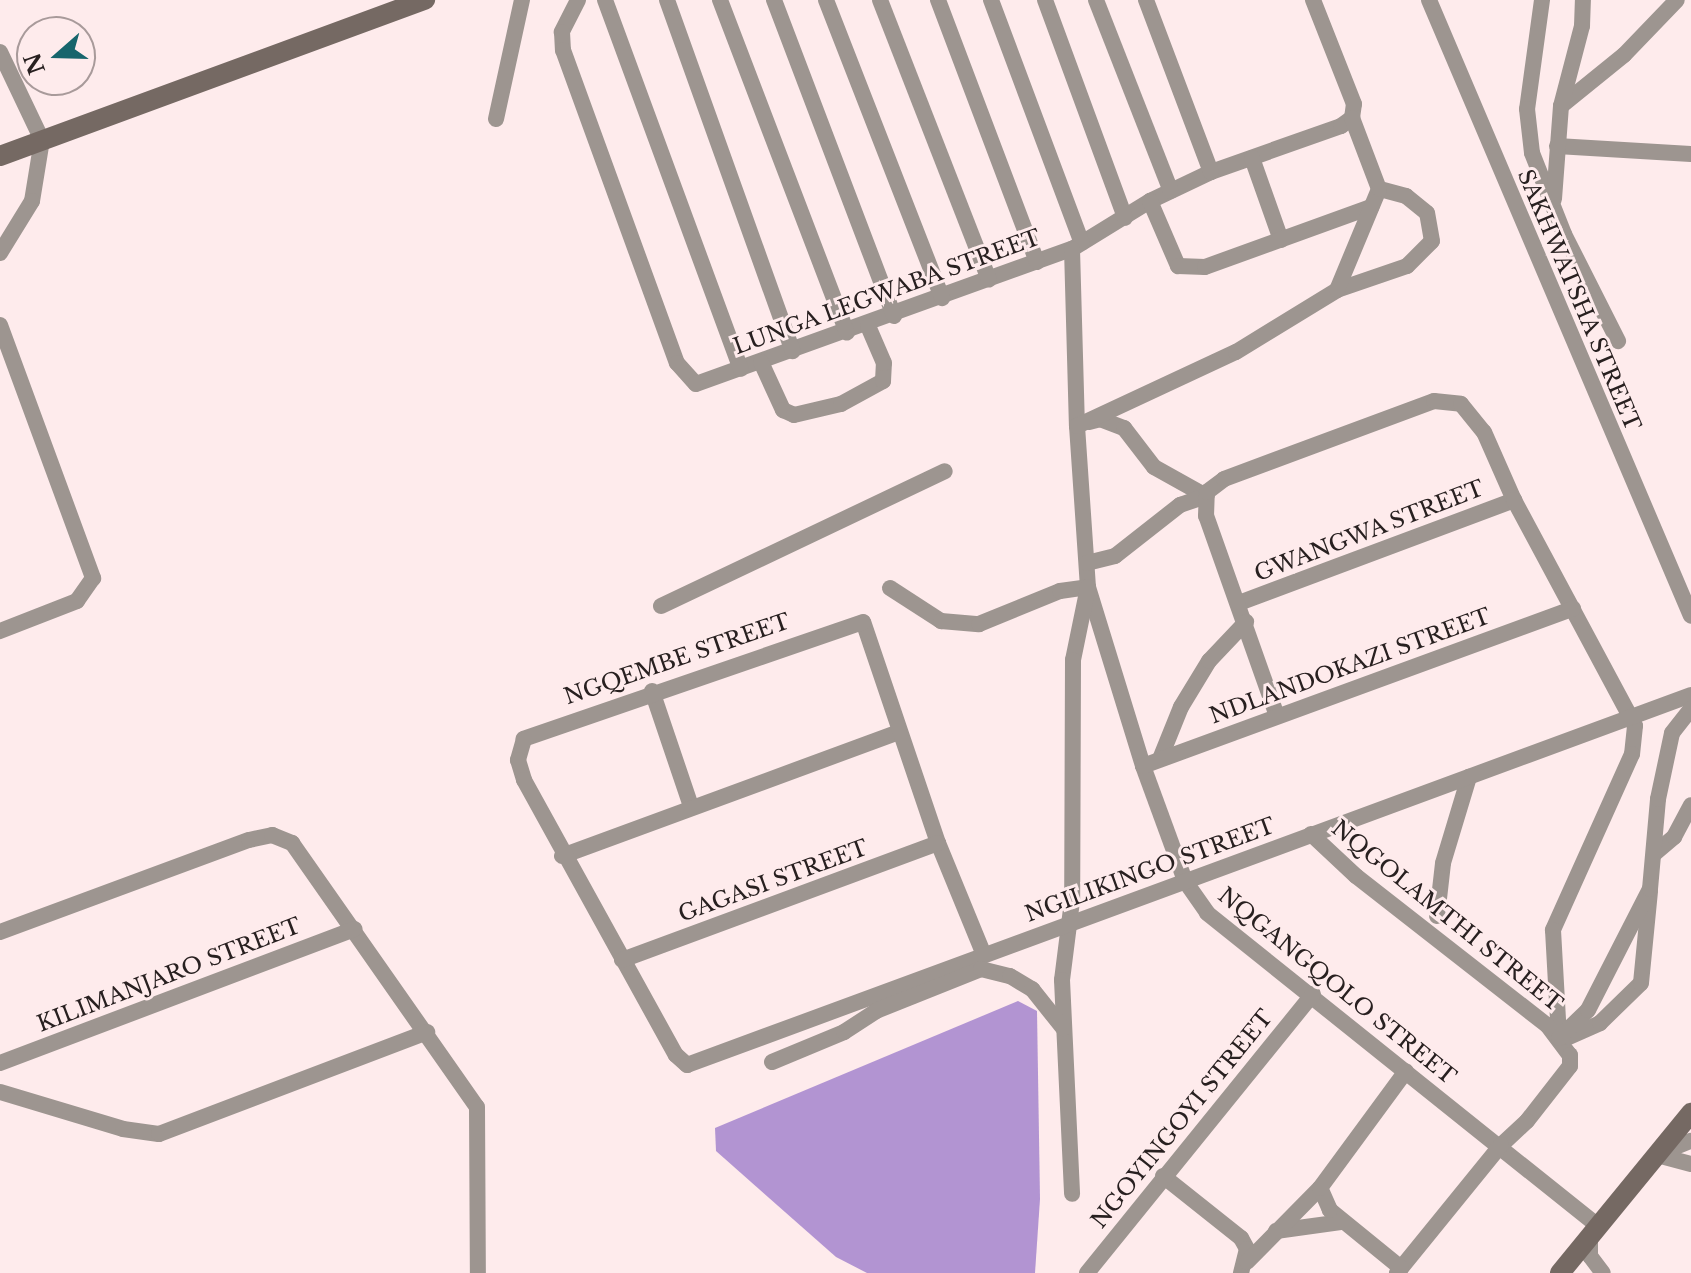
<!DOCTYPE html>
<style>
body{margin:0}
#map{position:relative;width:1691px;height:1273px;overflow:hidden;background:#feebec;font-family:"Libre Baskerville",serif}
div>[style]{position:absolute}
.water>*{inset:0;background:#b294d2}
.street>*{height:16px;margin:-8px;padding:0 8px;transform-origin:8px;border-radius:8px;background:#9d9590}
.secondary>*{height:20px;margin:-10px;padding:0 10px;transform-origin:10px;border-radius:10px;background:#756963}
span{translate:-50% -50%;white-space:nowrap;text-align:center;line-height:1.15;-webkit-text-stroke:6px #feebec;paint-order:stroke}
.street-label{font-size:22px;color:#282020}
.north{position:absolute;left:16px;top:16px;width:80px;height:80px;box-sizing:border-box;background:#feebec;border:2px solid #a89a9a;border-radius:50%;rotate:250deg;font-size:22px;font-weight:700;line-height:32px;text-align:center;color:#282020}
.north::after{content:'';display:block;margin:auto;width:28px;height:36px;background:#17656c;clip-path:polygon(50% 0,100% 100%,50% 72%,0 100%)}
</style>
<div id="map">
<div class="water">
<div style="clip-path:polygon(1018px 1001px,1037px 1011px,1040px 1199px,1035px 1273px,867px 1273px,836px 1257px,716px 1151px,715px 1128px)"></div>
</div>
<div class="street">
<div style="left:578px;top:0;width:36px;rotate:117deg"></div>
<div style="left:562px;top:32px;width:18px;rotate:87deg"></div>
<div style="left:563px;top:50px;width:333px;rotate:70deg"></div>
<div style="left:677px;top:363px;width:28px;rotate:48deg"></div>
<div style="left:696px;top:384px;width:400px;rotate:-19.8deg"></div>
<div style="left:1072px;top:249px;width:92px;rotate:-31.6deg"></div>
<div style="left:1150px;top:201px;width:68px;rotate:-25.4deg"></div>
<div style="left:1211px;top:172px;width:138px;rotate:-19.5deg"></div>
<div style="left:1341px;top:126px;width:14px;rotate:-36deg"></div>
<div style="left:1352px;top:118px;width:14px;rotate:-82deg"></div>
<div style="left:1354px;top:104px;width:112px;rotate:-111.5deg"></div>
<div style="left:605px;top:0;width:393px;rotate:69.8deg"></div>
<div style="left:667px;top:0;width:373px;rotate:70.3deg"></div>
<div style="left:720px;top:0;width:356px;rotate:69.1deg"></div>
<div style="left:774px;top:0;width:338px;rotate:69.2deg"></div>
<div style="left:826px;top:0;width:320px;rotate:68.7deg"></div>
<div style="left:880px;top:0;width:300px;rotate:68.7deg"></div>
<div style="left:938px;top:0;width:280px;rotate:69.3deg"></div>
<div style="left:991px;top:0;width:259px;rotate:69.5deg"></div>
<div style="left:1045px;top:0;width:232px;rotate:69.8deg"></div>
<div style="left:1096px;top:0;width:205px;rotate:68.6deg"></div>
<div style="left:1146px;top:0;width:184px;rotate:69.3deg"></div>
<div style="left:1429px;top:0;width:669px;rotate:66.96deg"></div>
<div style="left:1542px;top:0;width:110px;rotate:97.8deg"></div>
<div style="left:1527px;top:109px;width:44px;rotate:83.5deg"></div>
<div style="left:1532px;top:153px;width:87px;rotate:68.4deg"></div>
<div style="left:1564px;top:234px;width:120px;rotate:63.2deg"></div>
<div style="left:0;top:52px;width:98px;rotate:64.5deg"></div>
<div style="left:42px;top:140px;width:62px;rotate:99.3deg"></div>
<div style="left:32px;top:201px;width:61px;rotate:121.6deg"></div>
<div style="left:1561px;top:106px;width:81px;rotate:-39deg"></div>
<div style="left:1624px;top:55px;width:76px;rotate:-46.1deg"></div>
<div style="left:496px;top:119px;width:122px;rotate:-77.7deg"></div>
<div style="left:1557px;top:146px;width:134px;rotate:3.4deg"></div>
<div style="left:1252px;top:158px;width:87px;rotate:70.5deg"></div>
<div style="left:1554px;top:199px;width:93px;rotate:-85.7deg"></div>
<div style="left:1561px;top:106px;width:83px;rotate:-75.3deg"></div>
<div style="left:1582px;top:26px;width:26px;rotate:-88deg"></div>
<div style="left:1150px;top:201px;width:71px;rotate:66.7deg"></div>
<div style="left:1178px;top:266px;width:27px;rotate:2deg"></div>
<div style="left:1205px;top:267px;width:177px;rotate:-19.9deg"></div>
<div style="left:1072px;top:249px;width:177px;rotate:88.4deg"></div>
<div style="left:1077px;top:426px;width:161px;rotate:86.1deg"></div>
<div style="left:1088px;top:587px;width:187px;rotate:72.9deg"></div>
<div style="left:1143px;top:766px;width:122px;rotate:69.9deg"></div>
<div style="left:1185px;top:881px;width:39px;rotate:55deg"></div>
<div style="left:1207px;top:913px;width:501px;rotate:38.68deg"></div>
<div style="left:1337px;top:290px;width:74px;rotate:-18.9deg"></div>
<div style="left:1407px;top:266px;width:35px;rotate:-45deg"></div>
<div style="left:1432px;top:241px;width:28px;rotate:-100deg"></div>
<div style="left:1427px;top:213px;width:27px;rotate:-141deg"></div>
<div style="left:1406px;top:196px;width:28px;rotate:-165deg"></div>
<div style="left:0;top:325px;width:270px;rotate:69.8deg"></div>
<div style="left:93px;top:578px;width:28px;rotate:125deg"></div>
<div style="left:77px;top:601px;width:83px;rotate:158.7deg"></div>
<div style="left:761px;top:362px;width:53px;rotate:65.4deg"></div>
<div style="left:783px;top:410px;width:12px;rotate:24deg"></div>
<div style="left:794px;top:415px;width:48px;rotate:-13.2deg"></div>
<div style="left:841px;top:404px;width:48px;rotate:-28.7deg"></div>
<div style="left:883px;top:381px;width:18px;rotate:-87deg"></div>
<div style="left:884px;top:363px;width:40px;rotate:-113.4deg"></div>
<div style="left:1089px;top:422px;width:11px;rotate:-15deg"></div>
<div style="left:1100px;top:419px;width:26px;rotate:21deg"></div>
<div style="left:1124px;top:428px;width:49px;rotate:52.4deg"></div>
<div style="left:1154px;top:467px;width:60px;rotate:29.1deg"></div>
<div style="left:1077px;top:426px;width:175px;rotate:-25deg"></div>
<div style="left:1236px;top:352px;width:119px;rotate:-31.5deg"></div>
<div style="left:1337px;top:290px;width:109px;rotate:-67.4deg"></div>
<div style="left:1379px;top:189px;width:76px;rotate:-110.8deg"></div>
<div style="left:1087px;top:563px;width:29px;rotate:-14deg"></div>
<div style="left:1115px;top:556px;width:83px;rotate:-38.1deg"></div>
<div style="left:1180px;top:505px;width:28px;rotate:-19deg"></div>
<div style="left:890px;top:588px;width:61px;rotate:32.9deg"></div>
<div style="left:941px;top:621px;width:38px;rotate:5deg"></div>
<div style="left:979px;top:624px;width:87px;rotate:-22.2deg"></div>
<div style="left:1060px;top:591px;width:28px;rotate:-8deg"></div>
<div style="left:1088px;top:587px;width:75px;rotate:101.6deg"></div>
<div style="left:1073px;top:660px;width:241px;rotate:90.2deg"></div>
<div style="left:1072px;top:901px;width:80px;rotate:97.2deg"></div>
<div style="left:1062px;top:980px;width:214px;rotate:87.3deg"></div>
<div style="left:1239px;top:603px;width:294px;rotate:-20.5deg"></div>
<div style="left:661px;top:606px;width:314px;rotate:-25.4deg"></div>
<div style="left:652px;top:691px;width:121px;rotate:71.3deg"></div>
<div style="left:1277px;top:716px;width:212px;rotate:-109.5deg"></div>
<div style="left:1206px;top:516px;width:24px;rotate:-88deg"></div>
<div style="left:1207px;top:492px;width:21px;rotate:-37deg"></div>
<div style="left:1224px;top:479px;width:224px;rotate:-20.4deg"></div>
<div style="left:1434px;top:401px;width:27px;rotate:6deg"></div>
<div style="left:1461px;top:404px;width:36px;rotate:51deg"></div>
<div style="left:1484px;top:432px;width:74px;rotate:66.2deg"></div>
<div style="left:1514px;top:500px;width:256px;rotate:61.8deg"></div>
<div style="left:1635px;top:726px;width:28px;rotate:96deg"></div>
<div style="left:1632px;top:754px;width:193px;rotate:114.2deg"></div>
<div style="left:1553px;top:930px;width:108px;rotate:86.8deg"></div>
<div style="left:1160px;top:759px;width:56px;rotate:-68deg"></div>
<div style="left:1181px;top:707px;width:54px;rotate:-58.7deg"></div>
<div style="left:1209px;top:661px;width:54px;rotate:-46.5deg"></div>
<div style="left:1143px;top:766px;width:458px;rotate:-20.1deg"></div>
<div style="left:1311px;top:834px;width:62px;rotate:43deg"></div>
<div style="left:1356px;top:876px;width:242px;rotate:38deg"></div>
<div style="left:1547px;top:1025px;width:38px;rotate:53deg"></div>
<div style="left:1570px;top:1055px;width:11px;rotate:90deg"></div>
<div style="left:1570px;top:1066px;width:70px;rotate:128deg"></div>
<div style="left:1527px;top:1121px;width:35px;rotate:137deg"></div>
<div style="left:1501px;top:1145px;width:165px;rotate:129.1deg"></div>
<div style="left:1655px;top:853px;width:25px;rotate:-40deg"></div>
<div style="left:1674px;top:837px;width:36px;rotate:-62deg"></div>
<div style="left:562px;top:856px;width:359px;rotate:-20.2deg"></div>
<div style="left:1437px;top:916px;width:53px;rotate:-83.5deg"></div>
<div style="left:1443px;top:863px;width:90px;rotate:-73.2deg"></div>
<div style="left:0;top:932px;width:265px;rotate:-20.3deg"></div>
<div style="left:249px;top:840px;width:24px;rotate:-12deg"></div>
<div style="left:272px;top:835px;width:22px;rotate:22deg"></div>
<div style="left:292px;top:843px;width:322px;rotate:55deg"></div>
<div style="left:477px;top:1107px;width:166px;rotate:89.7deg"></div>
<div style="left:984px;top:955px;width:121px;rotate:-112.3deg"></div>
<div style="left:938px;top:843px;width:233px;rotate:-108.7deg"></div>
<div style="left:863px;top:622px;width:359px;rotate:161deg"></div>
<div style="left:524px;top:739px;width:22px;rotate:106deg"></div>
<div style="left:518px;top:760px;width:21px;rotate:73deg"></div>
<div style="left:524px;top:780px;width:314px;rotate:61.1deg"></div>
<div style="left:676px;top:1055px;width:15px;rotate:42deg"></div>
<div style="left:687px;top:1065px;width:1070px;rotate:-20.23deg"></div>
<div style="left:622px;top:960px;width:337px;rotate:-20.3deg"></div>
<div style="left:1569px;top:1037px;width:34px;rotate:-24deg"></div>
<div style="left:1600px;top:1023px;width:57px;rotate:-44.3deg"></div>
<div style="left:1641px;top:983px;width:92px;rotate:-84.4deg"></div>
<div style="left:1559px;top:1038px;width:40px;rotate:-44deg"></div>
<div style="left:1588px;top:1010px;width:136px;rotate:-62.9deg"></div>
<div style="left:1650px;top:889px;width:90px;rotate:-84.9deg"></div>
<div style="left:1658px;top:799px;width:67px;rotate:-78deg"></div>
<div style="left:1672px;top:733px;width:31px;rotate:-52deg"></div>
<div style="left:772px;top:1062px;width:78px;rotate:-22.6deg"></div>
<div style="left:844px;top:1032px;width:38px;rotate:-33deg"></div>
<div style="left:876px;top:1011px;width:113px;rotate:-21.8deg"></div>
<div style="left:981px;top:969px;width:30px;rotate:14deg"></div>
<div style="left:1010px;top:976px;width:26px;rotate:31deg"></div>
<div style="left:1032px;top:989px;width:50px;rotate:51.5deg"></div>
<div style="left:0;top:1063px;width:379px;rotate:-20.7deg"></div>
<div style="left:0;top:1092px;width:128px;rotate:16.7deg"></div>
<div style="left:123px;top:1129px;width:36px;rotate:8deg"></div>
<div style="left:159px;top:1134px;width:287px;rotate:-20.8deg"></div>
<div style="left:1658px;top:1154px;width:35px;rotate:-22deg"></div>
<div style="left:1657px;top:1155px;width:35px;rotate:15deg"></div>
<div style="left:1163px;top:1176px;width:100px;rotate:38.5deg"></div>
<div style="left:1241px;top:1238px;width:13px;rotate:61deg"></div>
<div style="left:1247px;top:1249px;width:25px;rotate:104deg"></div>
<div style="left:1276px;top:1231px;width:67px;rotate:-7.8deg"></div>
<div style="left:1590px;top:1236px;width:20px;rotate:90deg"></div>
<div style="left:1590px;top:1256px;width:21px;rotate:53deg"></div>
<div style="left:1247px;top:1262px;width:104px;rotate:-45.4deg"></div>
<div style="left:1401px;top:1268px;width:92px;rotate:-140.8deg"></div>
<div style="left:1330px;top:1210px;width:24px;rotate:-114deg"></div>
<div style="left:1320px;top:1188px;width:145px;rotate:-53.7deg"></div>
<div style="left:1087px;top:1273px;width:359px;rotate:-51deg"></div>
</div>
<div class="secondary">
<div style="left:0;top:156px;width:453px;rotate:-20.2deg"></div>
<div style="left:1560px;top:1273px;width:207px;rotate:-50.7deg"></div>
</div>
<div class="street-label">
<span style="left:887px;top:292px;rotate:-20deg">LUNGA LEGWABA STREET</span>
<span style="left:1579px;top:300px;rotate:67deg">SAKHWATSHA STREET</span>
<span style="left:1369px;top:531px;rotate:-21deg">GWANGWA STREET</span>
<span style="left:677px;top:659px;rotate:-19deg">NGQEMBE STREET</span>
<span style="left:1350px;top:666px;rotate:-20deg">NDLANDOKAZI STREET</span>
<span style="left:1150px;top:870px;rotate:-20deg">NGILIKINGO STREET</span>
<span style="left:773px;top:881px;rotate:-20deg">GAGASI STREET</span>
<span style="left:1447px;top:916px;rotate:39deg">NQGOLAMTHI STREET</span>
<span style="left:169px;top:975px;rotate:-21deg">KILIMANJARO STREET</span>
<span style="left:1337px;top:986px;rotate:39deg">NQGANGQOLO STREET</span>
<span style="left:1182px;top:1119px;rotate:-51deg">NGOYINGOYI STREET</span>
</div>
<div class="north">N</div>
</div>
